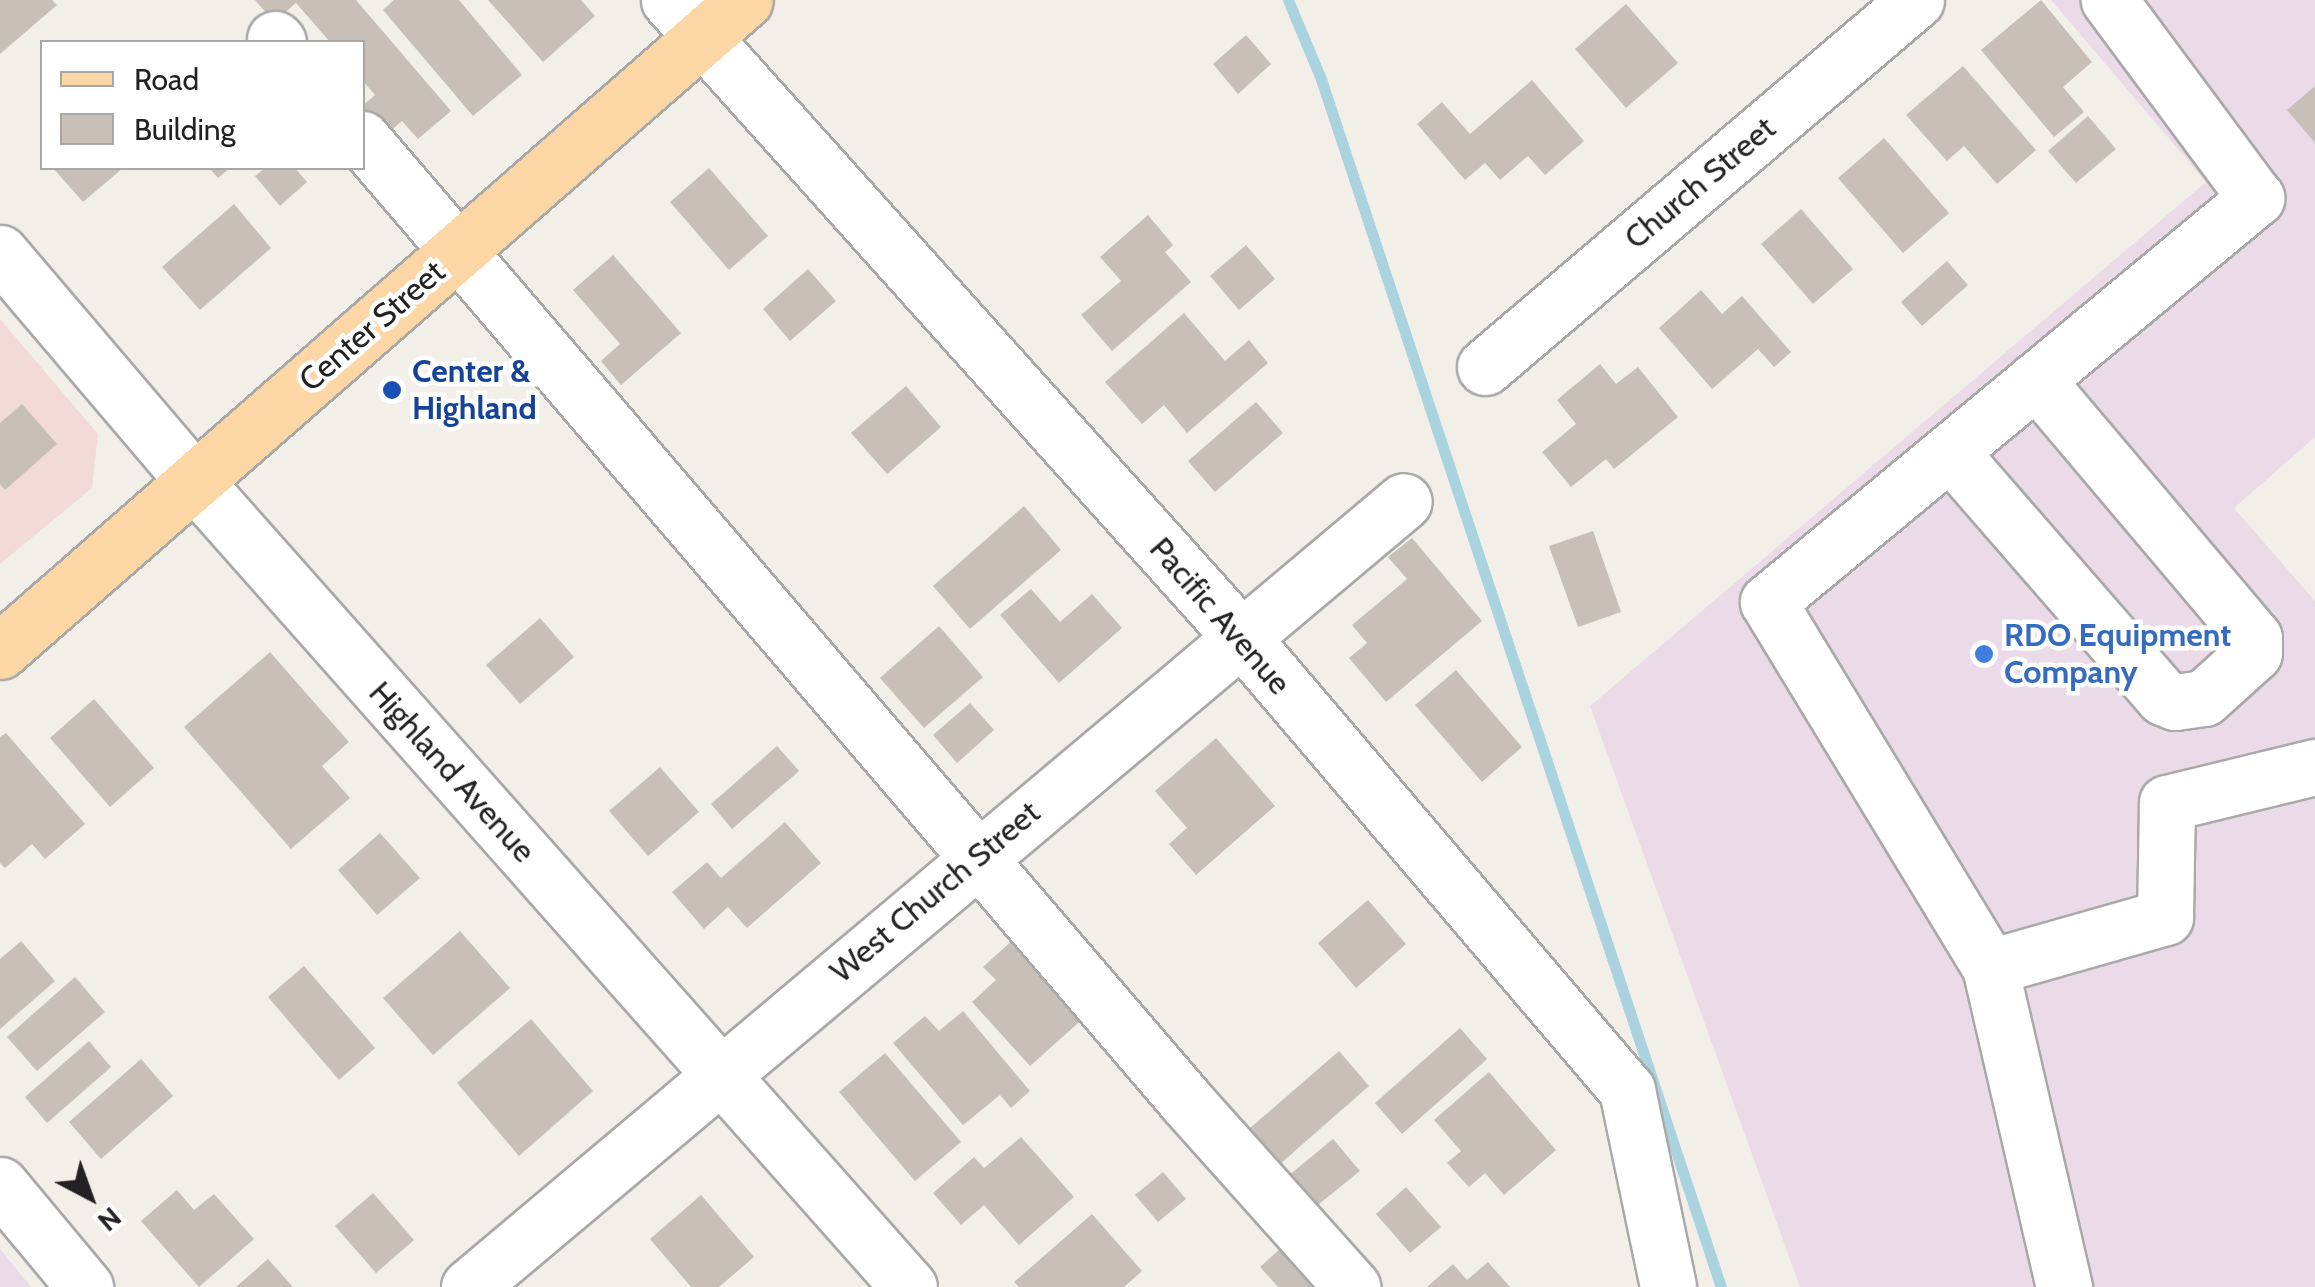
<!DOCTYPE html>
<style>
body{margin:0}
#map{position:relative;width:2315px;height:1287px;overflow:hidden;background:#f2efe9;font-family:Cabin,sans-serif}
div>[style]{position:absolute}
.commercial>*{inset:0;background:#f2dad9}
.industrial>*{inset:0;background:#ebdbe8}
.stream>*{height:11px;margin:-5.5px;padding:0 5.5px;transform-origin:5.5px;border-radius:5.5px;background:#aad3df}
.building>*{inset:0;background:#c7bfb8}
.roads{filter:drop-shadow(2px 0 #a9a9a9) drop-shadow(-2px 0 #a9a9a9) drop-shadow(0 2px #a9a9a9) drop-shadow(0 -2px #a9a9a9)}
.minor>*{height:55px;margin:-27.5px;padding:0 27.5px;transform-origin:27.5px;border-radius:27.5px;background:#fff}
.major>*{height:55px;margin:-27.5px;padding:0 27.5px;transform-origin:27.5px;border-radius:27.5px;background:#fcd6a4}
.dots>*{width:28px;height:28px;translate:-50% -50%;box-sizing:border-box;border:5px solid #fff;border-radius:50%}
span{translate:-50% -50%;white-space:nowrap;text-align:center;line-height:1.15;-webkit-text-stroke:9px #fff;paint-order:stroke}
.street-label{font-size:32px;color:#222}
.transit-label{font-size:32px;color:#164399;font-weight:700}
.left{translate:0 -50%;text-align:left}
.shop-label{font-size:32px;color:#366cbe;font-weight:700}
.legend{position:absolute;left:40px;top:40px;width:325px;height:130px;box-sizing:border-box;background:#fff;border:2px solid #a7a7a7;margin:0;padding:12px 18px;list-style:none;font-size:30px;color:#222}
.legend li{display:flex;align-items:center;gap:20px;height:50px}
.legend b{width:50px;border:2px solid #a7a7a7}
.north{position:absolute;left:40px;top:1147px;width:100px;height:100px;-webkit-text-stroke:8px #fff;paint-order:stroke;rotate:139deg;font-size:28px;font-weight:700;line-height:40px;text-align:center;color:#222}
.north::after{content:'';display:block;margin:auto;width:35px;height:45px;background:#222;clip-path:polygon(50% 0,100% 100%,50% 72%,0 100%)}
</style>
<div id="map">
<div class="commercial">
<div style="clip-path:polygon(0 319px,98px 434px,92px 488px,0 564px)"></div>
</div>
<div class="industrial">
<div style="clip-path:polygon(2051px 0,2315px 0,2315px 437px,2234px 508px,2315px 601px,2315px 1287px,1800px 1287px,1590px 706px,2206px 182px)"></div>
<div style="clip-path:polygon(0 1249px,31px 1287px,0 1287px)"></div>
</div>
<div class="stream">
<div style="left:1288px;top:0;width:86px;rotate:67.3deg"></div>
<div style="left:1321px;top:79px;width:1273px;rotate:71.68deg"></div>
</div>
<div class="building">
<div style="clip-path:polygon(0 0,52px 0,57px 5px,0 54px)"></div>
<div style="clip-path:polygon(255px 0,356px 0,451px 111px,418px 139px,402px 121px,379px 141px,362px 122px,362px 106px,375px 95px,362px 80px,362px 42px,330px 42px,296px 3px,274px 22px)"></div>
<div style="clip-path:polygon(394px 0,459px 0,522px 75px,473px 116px,383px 10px)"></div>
<div style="clip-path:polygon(488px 0,581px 0,595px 16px,543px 62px)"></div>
<div style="clip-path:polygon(2041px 0,2092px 62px,2063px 87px,2084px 112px,2054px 137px,1981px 50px)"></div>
<div style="clip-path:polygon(1626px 4px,1678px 63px,1626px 108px,1575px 49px)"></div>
<div style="clip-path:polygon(1246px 35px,1271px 64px,1238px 94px,1213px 64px)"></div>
<div style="clip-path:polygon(1963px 66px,2036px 150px,1997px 184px,1964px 146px,1947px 161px,1906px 115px)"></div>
<div style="clip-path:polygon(1532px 80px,1584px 141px,1545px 175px,1528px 156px,1500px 180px,1485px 163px,1465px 180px,1417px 124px,1442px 102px,1470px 134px)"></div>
<div style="clip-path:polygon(2315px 86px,2315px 143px,2287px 110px)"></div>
<div style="clip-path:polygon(2088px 116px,2116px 149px,2076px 183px,2048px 151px)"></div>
<div style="clip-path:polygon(1884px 138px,1949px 213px,1903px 253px,1838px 178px)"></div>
<div style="clip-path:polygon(53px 168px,123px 168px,83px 202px)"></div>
<div style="clip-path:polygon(209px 168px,230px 168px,218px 178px)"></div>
<div style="clip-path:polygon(265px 168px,295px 168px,307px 182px,280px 206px,255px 176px)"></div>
<div style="clip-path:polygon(709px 168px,768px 236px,729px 270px,670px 202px)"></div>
<div style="clip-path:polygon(234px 204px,271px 248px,200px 310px,162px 267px)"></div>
<div style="clip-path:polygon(1801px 209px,1853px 269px,1813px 304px,1761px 244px)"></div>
<div style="clip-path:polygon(1148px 215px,1173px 245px,1165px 252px,1191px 282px,1112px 351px,1081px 315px,1121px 281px,1100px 257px)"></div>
<div style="clip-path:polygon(1246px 245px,1275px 279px,1239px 310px,1210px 276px)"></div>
<div style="clip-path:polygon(613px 255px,681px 333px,621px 385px,601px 361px,620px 344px,573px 290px)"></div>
<div style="clip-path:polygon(1947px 261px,1968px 285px,1922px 326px,1901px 302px)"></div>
<div style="clip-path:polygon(808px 269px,836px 301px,790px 341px,763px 309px)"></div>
<div style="clip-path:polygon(1701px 290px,1722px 314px,1742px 296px,1791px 352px,1774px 367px,1758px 349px,1712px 389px,1659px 328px)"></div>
<div style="clip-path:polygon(1184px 313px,1225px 361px,1249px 340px,1268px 363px,1187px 433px,1164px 405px,1142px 424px,1105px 382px)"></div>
<div style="clip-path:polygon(1600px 364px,1616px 384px,1638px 367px,1678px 417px,1614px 469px,1606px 459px,1571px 487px,1542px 452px,1576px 424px,1557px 400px)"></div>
<div style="clip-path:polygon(906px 386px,941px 427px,887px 474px,851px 433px)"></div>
<div style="clip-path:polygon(1256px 402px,1283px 433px,1215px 492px,1188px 461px)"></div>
<div style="clip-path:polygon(22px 404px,57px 444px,5px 490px,0 484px,0 423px)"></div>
<div style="clip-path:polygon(1024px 506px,1061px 550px,970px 629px,933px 586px)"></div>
<div style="clip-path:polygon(1593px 531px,1621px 612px,1578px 627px,1549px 546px)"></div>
<div style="clip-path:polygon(1412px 538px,1482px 621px,1386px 702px,1349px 658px,1367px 643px,1352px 625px,1407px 579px,1388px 557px)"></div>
<div style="clip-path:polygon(1031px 589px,1060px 622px,1092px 594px,1122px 628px,1059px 683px,1000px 615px)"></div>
<div style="clip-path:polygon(540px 618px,574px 657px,520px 704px,486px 665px)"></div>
<div style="clip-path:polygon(939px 626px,983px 677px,924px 728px,880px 678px)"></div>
<div style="clip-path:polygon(270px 652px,349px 742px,322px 766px,350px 798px,291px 849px,184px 727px)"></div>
<div style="clip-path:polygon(1456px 670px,1522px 747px,1482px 782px,1415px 705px)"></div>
<div style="clip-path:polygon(94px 699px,154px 768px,110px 807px,50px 738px)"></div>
<div style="clip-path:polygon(970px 703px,994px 730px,957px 763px,933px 735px)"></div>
<div style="clip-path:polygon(6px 733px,85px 824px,45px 859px,32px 844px,5px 868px,0 863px,0 737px)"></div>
<div style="clip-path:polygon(1216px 738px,1275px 806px,1196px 875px,1169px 844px,1187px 828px,1155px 791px)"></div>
<div style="clip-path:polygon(777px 746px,799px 771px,732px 829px,711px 804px)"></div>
<div style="clip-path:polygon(660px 767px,699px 812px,648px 856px,609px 811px)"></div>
<div style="clip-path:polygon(785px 822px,821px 863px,747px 928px,728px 907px,704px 929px,672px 892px,707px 862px,721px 878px)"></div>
<div style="clip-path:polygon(380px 833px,420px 878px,377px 915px,338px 870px)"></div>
<div style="clip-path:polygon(1368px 900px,1406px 944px,1356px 988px,1318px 943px)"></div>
<div style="clip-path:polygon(460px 931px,510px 988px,433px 1055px,383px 998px)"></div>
<div style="clip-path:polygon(1015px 938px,1085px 1017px,1030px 1066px,972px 1002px,996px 980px,983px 967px)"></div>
<div style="clip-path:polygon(21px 941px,55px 981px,0 1029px,0 959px)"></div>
<div style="clip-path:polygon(304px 966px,375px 1048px,339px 1080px,268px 997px)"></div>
<div style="clip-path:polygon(75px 977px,105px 1012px,37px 1071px,7px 1037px)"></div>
<div style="clip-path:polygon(963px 1011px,1030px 1091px,1011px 1108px,1000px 1095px,963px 1125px,893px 1043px,925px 1016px,939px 1031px)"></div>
<div style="clip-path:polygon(531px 1019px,593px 1091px,519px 1156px,457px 1083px)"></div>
<div style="clip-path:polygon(1460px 1028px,1487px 1059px,1402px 1134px,1375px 1103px)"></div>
<div style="clip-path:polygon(89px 1041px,111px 1067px,47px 1123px,25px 1097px)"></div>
<div style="clip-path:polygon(1339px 1051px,1369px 1086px,1280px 1164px,1249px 1129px)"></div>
<div style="clip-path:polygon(885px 1053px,961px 1142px,915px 1181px,839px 1092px)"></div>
<div style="clip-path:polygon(141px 1059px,173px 1096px,101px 1159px,69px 1122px)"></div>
<div style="clip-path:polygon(1489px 1072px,1556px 1150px,1504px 1195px,1485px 1173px,1469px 1187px,1447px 1163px,1461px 1151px,1434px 1120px)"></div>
<div style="clip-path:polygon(1021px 1137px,1074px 1197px,1019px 1245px,984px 1205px,961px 1225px,933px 1193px,974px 1157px,984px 1168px)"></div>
<div style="clip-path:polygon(1333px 1139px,1360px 1171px,1314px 1208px,1288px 1176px)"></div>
<div style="clip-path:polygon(1163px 1172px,1186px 1199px,1158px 1222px,1135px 1195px)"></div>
<div style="clip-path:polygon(1406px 1187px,1441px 1227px,1410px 1253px,1376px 1214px)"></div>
<div style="clip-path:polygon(177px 1190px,194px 1210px,214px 1194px,254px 1239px,199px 1287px,141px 1221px)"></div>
<div style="clip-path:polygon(373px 1193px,414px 1240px,376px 1273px,335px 1226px)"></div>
<div style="clip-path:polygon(701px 1195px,754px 1257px,719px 1287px,691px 1287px,650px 1239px)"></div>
<div style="clip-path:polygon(1092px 1214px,1142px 1271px,1124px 1287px,1019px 1287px,1014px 1282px)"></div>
<div style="clip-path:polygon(1289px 1241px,1322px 1279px,1313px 1287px,1278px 1287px,1260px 1267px)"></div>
<div style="clip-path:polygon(268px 1259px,293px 1287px,236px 1287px)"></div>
<div style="clip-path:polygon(1488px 1262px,1510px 1287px,1427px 1287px,1453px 1264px,1467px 1280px)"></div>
</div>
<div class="roads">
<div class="minor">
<div style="left:669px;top:0;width:856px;rotate:48.08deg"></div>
<div style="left:1241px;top:637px;width:595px;rotate:49.57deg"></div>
<div style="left:1627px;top:1090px;width:201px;rotate:78.2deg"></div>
<div style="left:275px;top:39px;width:4px;rotate:45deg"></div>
<div style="left:362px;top:139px;width:1265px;rotate:49.42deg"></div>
<div style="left:1185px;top:1100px;width:251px;rotate:48.2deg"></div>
<div style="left:0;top:253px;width:301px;rotate:49.6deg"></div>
<div style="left:195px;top:482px;width:1076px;rotate:48.43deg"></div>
<div style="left:1485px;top:367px;width:566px;rotate:-40.41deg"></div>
<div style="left:1950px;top:452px;width:325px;rotate:49deg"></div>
<div style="left:2163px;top:697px;width:13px;rotate:23deg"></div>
<div style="left:2175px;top:702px;width:29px;rotate:-8deg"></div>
<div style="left:2204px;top:698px;width:67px;rotate:-42deg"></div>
<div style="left:2254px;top:653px;width:15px;rotate:-90deg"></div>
<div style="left:2254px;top:638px;width:338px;rotate:-130.2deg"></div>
<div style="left:1990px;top:967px;width:427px;rotate:-121.3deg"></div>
<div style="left:1768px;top:602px;width:634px;rotate:-39.62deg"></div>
<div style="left:2256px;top:198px;width:247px;rotate:-126.6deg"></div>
<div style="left:0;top:1185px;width:133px;rotate:50.2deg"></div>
<div style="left:469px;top:1287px;width:1221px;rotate:-40.05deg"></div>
<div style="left:2064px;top:1287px;width:328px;rotate:-103deg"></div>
<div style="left:1990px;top:967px;width:182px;rotate:-15.9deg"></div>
<div style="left:2165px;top:917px;width:114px;rotate:-89deg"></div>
<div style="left:2167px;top:803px;width:152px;rotate:-13.7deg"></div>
</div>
<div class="major">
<div style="left:0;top:651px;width:989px;rotate:-41.15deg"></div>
</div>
</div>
<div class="dots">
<div style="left:392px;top:390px;background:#1a4fb4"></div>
<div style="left:1984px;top:654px;background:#3f7fe0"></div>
</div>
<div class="street-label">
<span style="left:1700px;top:183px;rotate:-40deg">Church Street</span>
<span style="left:372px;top:326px;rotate:-41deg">Center Street</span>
<span style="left:1220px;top:616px;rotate:49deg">Pacific Avenue</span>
<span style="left:452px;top:772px;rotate:48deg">Highland Avenue</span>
<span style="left:935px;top:892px;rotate:-40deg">West Church Street</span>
</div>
<div class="transit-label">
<span class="left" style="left:412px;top:390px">Center &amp;<br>Highland</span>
</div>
<div class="shop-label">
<span class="left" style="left:2004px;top:654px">RDO Equipment<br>Company</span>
</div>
<ul class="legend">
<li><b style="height:12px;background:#fcd6a4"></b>Road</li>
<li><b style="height:28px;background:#c7bfb8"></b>Building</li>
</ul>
<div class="north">N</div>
</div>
